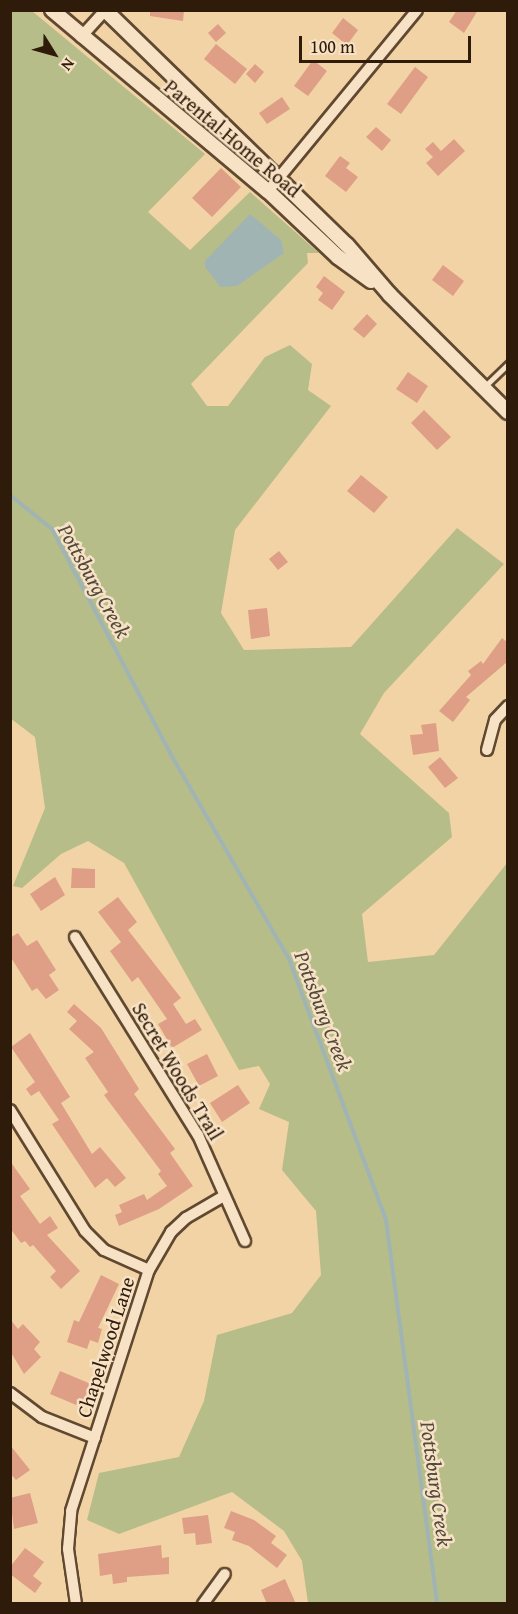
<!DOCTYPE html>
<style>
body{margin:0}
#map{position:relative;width:518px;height:1614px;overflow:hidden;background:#f2d3a6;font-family:"Gentium Book Plus",serif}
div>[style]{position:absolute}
.green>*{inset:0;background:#b7bd89}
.water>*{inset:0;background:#a1b4b4}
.stream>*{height:4px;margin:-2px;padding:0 2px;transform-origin:2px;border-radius:2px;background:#a1b4b4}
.building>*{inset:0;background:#df9e86}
.roads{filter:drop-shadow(2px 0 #604930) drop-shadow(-2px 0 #604930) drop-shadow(0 2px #604930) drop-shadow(0 -2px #604930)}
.lane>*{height:5px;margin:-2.5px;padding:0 2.5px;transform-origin:2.5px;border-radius:2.5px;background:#f7e2c5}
.street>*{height:10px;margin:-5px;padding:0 5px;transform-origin:5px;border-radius:5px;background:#f7e2c5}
.secondary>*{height:14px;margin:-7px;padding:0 7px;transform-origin:7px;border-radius:7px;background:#f7e2c5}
span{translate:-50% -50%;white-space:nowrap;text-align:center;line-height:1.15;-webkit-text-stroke:5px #f7e2c5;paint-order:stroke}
.street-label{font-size:20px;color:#2f1b09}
.water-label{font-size:21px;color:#51493c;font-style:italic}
.frame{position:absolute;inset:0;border:12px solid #2f1b09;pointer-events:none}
.north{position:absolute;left:24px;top:24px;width:60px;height:60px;-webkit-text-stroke:4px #f7e2c5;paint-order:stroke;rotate:127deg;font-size:16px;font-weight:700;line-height:24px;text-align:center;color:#2f1b09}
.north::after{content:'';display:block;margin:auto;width:21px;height:27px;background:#2f1b09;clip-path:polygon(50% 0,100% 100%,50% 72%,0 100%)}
.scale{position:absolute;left:299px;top:36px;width:172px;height:27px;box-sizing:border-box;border:3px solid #2f1b09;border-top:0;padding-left:8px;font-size:18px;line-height:21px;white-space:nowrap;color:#2f1b09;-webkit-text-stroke:4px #f7e2c5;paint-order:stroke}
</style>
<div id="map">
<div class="green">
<div style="clip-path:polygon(10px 11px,32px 11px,205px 154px,148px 212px,190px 250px,250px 192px,319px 253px,307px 253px,308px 263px,191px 384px,207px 406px,228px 406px,265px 357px,290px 345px,312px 364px,308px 390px,331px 406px,235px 530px,221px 613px,244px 650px,351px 647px,457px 528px,504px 564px,384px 693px,360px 734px,449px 813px,452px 837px,362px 914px,368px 962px,434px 955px,507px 863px,507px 1603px,308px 1603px,302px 1561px,284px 1531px,232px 1492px,119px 1534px,87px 1520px,99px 1473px,179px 1457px,204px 1401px,217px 1335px,292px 1313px,321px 1275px,316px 1211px,282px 1170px,289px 1122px,259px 1109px,270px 1084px,259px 1066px,239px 1070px,124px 863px,88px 841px,61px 854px,22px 888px,13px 886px,45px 808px,35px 737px,10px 718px)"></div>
</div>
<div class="water">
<div style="clip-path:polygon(250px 214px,281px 240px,284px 253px,237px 286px,220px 287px,205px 267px,205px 261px)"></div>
</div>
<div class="stream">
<div style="left:10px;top:495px;width:54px;rotate:39deg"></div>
<div style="left:52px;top:529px;width:253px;rotate:62.2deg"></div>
<div style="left:170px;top:753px;width:238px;rotate:60deg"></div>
<div style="left:289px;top:959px;width:278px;rotate:69.6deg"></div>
<div style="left:386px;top:1220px;width:387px;rotate:82.4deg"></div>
</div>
<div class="building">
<div style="clip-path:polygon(150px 10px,184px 10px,183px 21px,150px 16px)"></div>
<div style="clip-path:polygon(457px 10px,478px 10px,464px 33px,449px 22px)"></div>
<div style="clip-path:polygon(343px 18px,358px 30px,347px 45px,332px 33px)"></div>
<div style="clip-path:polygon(218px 24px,226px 33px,216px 42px,208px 33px)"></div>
<div style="clip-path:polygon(216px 44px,247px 69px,235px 84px,204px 59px)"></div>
<div style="clip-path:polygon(313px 60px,327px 71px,308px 96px,294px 86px)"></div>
<div style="clip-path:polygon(255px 64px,264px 72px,255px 83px,246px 74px)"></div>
<div style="clip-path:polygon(415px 67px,428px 77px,401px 114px,387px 104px)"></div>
<div style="clip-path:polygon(282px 97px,290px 109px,267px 124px,259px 113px)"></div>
<div style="clip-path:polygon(376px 127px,391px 140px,382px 151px,366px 137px)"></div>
<div style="clip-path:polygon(454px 139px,465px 151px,438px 176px,426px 163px,433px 157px,425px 149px,433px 142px,441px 151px)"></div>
<div style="clip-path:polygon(340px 156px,350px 163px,346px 168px,358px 177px,346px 192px,325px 176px)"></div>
<div style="clip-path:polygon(221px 168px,241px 187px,212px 217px,192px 198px)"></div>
<div style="clip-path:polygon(443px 265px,464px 281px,453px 296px,432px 280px)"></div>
<div style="clip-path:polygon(324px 276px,345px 292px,332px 310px,318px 300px,323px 293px,316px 287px)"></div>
<div style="clip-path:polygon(367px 314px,377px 324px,364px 338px,353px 329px)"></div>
<div style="clip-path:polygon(408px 372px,428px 386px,417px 403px,396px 389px)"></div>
<div style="clip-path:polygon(424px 410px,451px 437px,437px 450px,411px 423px)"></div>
<div style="clip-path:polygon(361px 475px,388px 497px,374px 513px,347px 491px)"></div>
<div style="clip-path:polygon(279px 551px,288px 562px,278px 570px,269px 559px)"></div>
<div style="clip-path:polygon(267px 608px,270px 636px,251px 639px,248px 610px)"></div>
<div style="clip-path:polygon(502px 638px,507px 642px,507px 662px,466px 697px,470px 700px,453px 722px,439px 711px,471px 675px,468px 671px,481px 661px,483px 664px)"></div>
<div style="clip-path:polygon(436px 723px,439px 751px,413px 755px,410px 735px,423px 734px,421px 725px)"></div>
<div style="clip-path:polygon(440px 757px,458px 778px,445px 788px,428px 767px)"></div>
<div style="clip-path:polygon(72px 868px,95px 869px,95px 888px,71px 888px)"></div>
<div style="clip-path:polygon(55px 877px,65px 895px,41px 911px,30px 894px)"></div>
<div style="clip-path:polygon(118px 897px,137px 922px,128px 930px,181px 998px,173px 1004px,186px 1024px,195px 1019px,202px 1030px,172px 1048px,158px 1024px,167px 1019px,138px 977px,132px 982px,110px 951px,121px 942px,98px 912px)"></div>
<div style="clip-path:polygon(18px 933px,27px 946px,37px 940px,56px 970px,49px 975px,59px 990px,46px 999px,37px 988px,32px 991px,10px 956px,10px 938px)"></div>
<div style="clip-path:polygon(74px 1004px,101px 1028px,139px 1089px,134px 1094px,175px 1149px,170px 1153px,193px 1186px,159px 1209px,119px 1226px,115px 1215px,122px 1212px,119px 1205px,144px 1194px,147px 1200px,167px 1186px,158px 1174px,161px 1171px,104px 1095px,108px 1092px,85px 1058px,94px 1052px,69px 1029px,77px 1021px,67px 1012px)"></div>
<div style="clip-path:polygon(30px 1033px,70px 1097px,61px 1103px,92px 1154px,100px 1147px,126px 1178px,115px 1187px,107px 1178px,95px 1188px,52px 1124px,59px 1120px,39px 1091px,31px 1096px,26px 1089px,35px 1082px,11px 1047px)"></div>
<div style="clip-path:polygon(207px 1054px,218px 1076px,199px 1086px,187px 1064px)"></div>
<div style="clip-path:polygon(238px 1085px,250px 1103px,222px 1122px,210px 1103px)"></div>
<div style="clip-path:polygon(10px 1161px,30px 1189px,20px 1196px,40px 1224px,50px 1216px,58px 1228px,47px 1235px,80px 1271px,61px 1289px,50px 1277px,56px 1271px,33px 1245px,30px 1247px,25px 1241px,21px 1243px,10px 1228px)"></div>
<div style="clip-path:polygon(101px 1275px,119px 1284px,98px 1328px,102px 1329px,98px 1343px,90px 1340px,87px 1349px,67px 1342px,74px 1320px,79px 1322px)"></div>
<div style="clip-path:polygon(10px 1319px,18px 1329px,23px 1324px,40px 1342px,34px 1349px,41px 1357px,24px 1374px,10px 1351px)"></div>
<div style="clip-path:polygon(60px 1371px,91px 1384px,81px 1407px,50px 1394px)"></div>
<div style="clip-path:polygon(10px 1445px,30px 1470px,16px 1480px,10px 1473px)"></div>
<div style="clip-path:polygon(30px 1493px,38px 1523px,14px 1529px,10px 1498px)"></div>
<div style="clip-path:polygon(231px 1511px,254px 1520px,276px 1536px,271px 1543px,287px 1555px,277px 1568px,249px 1546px,232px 1540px,235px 1532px,224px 1528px)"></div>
<div style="clip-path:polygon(208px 1515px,212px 1543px,196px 1545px,195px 1533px,184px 1534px,182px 1518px)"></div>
<div style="clip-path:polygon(161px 1545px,162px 1558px,169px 1557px,169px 1574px,127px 1577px,127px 1582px,113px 1584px,112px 1574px,100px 1576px,98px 1554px)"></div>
<div style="clip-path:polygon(25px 1548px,44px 1562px,33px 1576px,42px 1583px,35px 1593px,10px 1574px,10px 1567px)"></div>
<div style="clip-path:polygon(285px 1579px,296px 1604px,267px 1604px,261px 1590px)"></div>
</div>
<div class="roads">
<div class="lane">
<div style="left:483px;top:388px;width:35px;rotate:-44deg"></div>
</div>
<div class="street">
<div style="left:81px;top:37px;width:36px;rotate:-48deg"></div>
<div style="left:268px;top:191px;width:234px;rotate:-50.5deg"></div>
<div style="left:487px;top:750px;width:31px;rotate:-75deg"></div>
<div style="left:495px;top:720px;width:19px;rotate:-47deg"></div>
<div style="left:75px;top:937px;width:233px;rotate:58.2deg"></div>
<div style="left:198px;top:1135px;width:116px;rotate:66.1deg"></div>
<div style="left:10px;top:1110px;width:142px;rotate:58.2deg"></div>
<div style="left:85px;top:1231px;width:27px;rotate:45deg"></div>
<div style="left:104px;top:1250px;width:49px;rotate:24deg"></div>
<div style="left:10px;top:1393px;width:40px;rotate:37deg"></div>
<div style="left:42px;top:1417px;width:57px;rotate:21.6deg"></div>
<div style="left:76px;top:1604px;width:56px;rotate:-98.3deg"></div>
<div style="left:68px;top:1549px;width:38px;rotate:-85deg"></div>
<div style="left:71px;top:1511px;width:253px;rotate:-72.1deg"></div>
<div style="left:149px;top:1270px;width:44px;rotate:-59.9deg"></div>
<div style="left:171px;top:1232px;width:21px;rotate:-43deg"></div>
<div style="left:186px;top:1218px;width:44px;rotate:-30.1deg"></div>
<div style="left:203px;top:1604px;width:37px;rotate:-54deg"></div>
</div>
<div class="secondary">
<div style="left:52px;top:10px;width:282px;rotate:40deg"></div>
<div style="left:268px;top:191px;width:96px;rotate:43.3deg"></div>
<div style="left:338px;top:257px;width:41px;rotate:36deg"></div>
<div style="left:105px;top:10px;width:337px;rotate:44.2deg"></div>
<div style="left:347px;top:245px;width:66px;rotate:49.3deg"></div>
<div style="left:390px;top:295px;width:166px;rotate:44.8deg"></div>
</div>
</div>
<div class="street-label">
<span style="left:233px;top:138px;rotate:40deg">Parental Home Road</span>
<span style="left:178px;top:1071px;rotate:59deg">Secret Woods Trail</span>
<span style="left:105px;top:1347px;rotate:-72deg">Chapelwood Lane</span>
</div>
<div class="water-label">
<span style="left:94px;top:581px;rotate:61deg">Pottsburg Creek</span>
<span style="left:323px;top:1011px;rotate:69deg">Pottsburg Creek</span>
<span style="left:436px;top:1484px;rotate:82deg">Pottsburg Creek</span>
</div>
<div class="frame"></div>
<div class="north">N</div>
<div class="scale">100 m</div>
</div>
